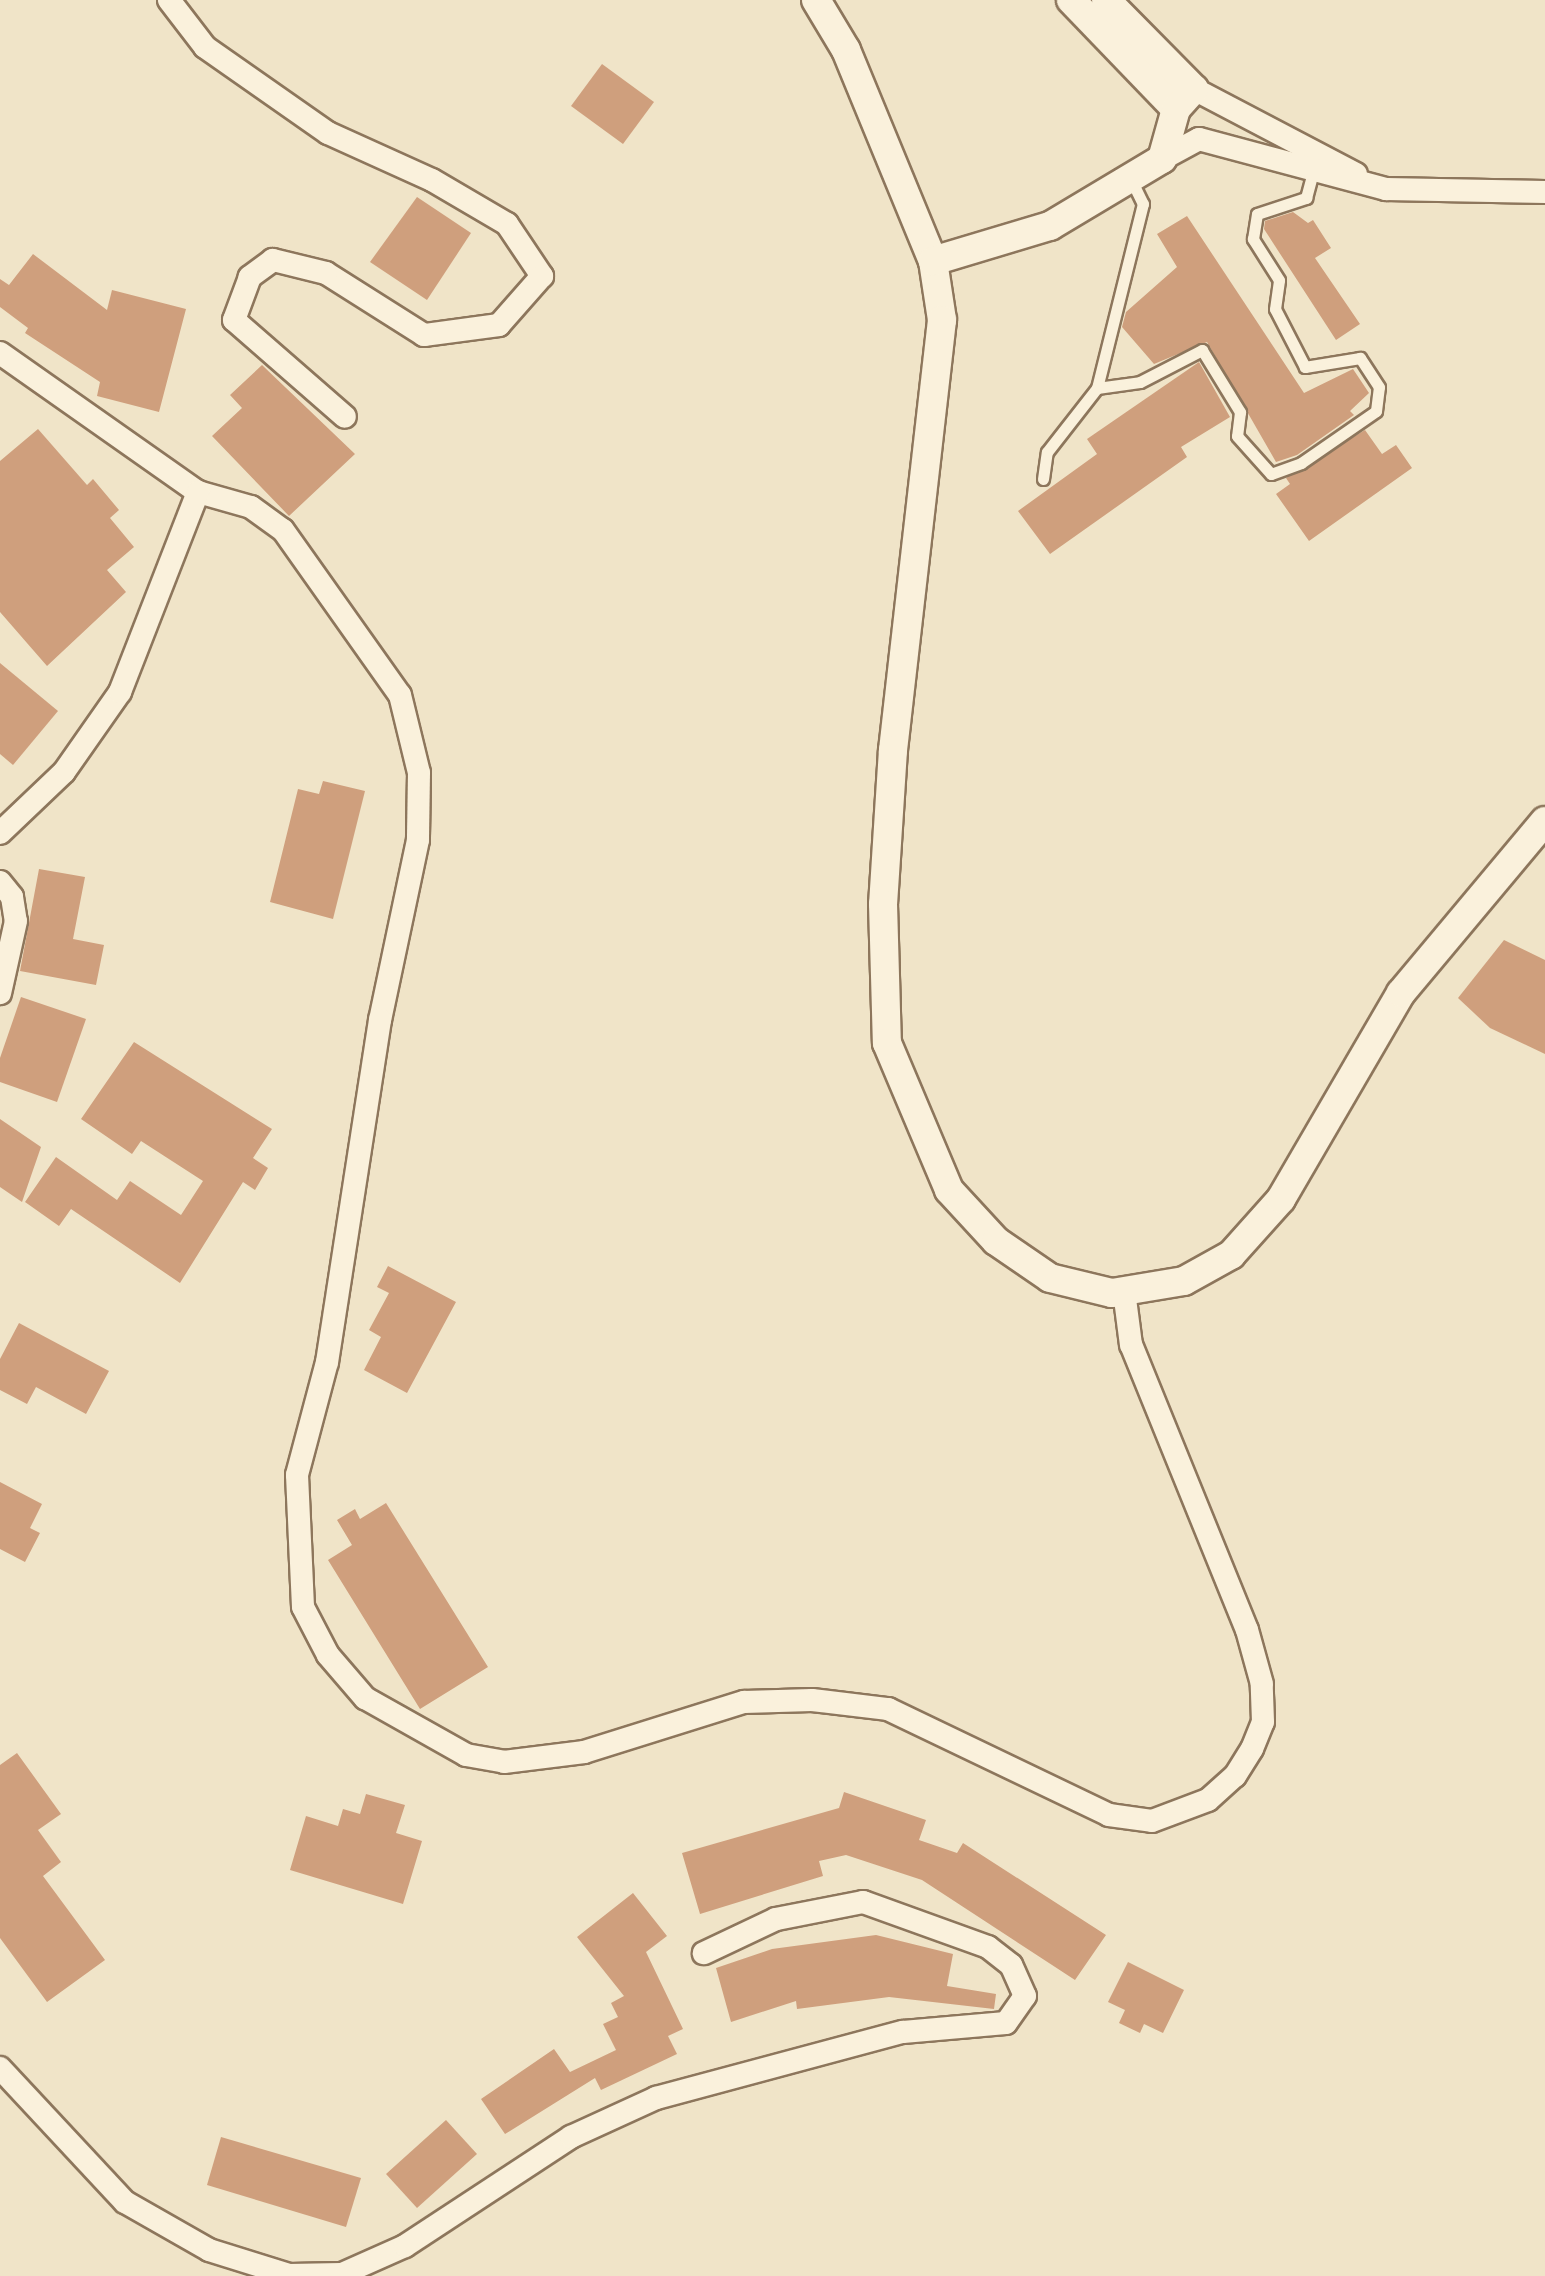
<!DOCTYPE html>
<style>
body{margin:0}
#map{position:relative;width:1545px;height:2276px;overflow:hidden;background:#f0e4c8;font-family:Spectral,serif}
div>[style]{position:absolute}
.building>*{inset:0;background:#cf9f7d}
.roads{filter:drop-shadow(2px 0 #8d765c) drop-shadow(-2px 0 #8d765c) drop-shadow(0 2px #8d765c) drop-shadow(0 -2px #8d765c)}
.service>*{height:11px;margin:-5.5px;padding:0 5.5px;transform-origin:5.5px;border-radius:5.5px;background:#faf1dc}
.minor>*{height:22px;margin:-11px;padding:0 11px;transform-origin:11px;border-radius:11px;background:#faf1dc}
.tertiary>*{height:28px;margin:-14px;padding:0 14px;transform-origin:14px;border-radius:14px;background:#faf1dc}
span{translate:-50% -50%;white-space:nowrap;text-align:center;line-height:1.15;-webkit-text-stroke:9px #f7eed8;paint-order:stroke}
</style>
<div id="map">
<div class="building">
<div style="clip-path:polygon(602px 64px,654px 102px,623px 144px,571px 106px)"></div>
<div style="clip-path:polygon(417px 197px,471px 233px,427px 300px,370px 262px)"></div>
<div style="clip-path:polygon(1293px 212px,1308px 223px,1313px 220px,1331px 248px,1315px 258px,1360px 324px,1336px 340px,1264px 229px,1265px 221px)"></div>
<div style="clip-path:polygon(1187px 216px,1304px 393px,1353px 369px,1369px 393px,1350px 411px,1354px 415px,1297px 455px,1276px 462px,1207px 342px,1154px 364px,1122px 327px,1126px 312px,1177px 267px,1157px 234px)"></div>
<div style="clip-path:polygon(33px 254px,107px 310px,112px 290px,186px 309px,159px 412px,97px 396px,100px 382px,25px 333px,28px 328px,0 307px,0 279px,9px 285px)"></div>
<div style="clip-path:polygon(1199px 362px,1230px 417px,1181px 447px,1187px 457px,1050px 554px,1018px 511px,1097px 454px,1087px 439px)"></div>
<div style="clip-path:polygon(262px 365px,355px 454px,289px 516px,212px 436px,242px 408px,230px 395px)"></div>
<div style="clip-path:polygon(38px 429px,87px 485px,93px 479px,119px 510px,110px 518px,134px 547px,107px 570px,126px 592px,47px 666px,0 612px,0 461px)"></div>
<div style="clip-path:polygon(1365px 430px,1382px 454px,1396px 445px,1412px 468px,1309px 541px,1276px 494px,1290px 484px,1286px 478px)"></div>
<div style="clip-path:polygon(0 663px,58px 711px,13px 765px,0 754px)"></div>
<div style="clip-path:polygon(323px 781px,365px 791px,333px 919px,270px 902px,298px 789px,319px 794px)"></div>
<div style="clip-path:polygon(39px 869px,85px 877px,73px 939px,104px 945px,96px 985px,20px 971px)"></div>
<div style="clip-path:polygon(1504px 940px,1545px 960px,1545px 1054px,1490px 1028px,1458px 998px)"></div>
<div style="clip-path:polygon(21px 997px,86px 1019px,57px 1102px,0 1082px,0 1058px)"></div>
<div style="clip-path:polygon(134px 1042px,272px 1129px,253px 1158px,268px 1168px,255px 1190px,243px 1182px,180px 1283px,71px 1209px,59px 1226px,25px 1202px,56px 1157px,117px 1200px,130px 1181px,181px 1215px,203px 1181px,141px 1141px,132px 1154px,81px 1119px)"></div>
<div style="clip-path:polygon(0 1119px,41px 1147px,22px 1202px,0 1187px)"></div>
<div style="clip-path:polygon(388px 1266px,456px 1302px,407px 1393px,364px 1370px,381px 1337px,369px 1330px,389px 1293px,377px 1287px)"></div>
<div style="clip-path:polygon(19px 1323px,109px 1371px,86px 1414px,36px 1387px,27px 1404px,0 1390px,0 1359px)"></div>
<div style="clip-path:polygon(0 1482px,42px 1504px,30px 1528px,40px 1533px,25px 1562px,0 1549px)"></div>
<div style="clip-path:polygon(386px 1503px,488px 1667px,420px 1709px,328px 1560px,352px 1545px,337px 1520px,355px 1509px,360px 1519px)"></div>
<div style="clip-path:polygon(17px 1753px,61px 1814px,38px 1830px,61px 1862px,43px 1876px,105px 1960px,47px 2002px,0 1938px,0 1765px)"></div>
<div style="clip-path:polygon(844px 1792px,926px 1820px,919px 1840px,957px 1853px,963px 1843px,1106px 1935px,1075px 1980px,922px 1880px,846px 1855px,819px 1861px,823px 1876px,700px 1914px,682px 1853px,839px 1808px)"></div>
<div style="clip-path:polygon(366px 1794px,405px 1805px,396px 1833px,422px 1841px,403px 1904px,290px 1870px,306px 1816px,338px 1826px,343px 1809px,360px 1814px)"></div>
<div style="clip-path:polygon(633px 1893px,667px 1936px,646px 1952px,683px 2029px,668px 2036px,677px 2054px,601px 2090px,595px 2078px,505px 2134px,481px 2099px,554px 2049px,570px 2072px,616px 2050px,603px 2024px,618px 2017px,611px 2003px,624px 1996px,577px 1937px)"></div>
<div style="clip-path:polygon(876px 1935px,953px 1954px,947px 1986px,996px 1994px,994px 2009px,889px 1997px,797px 2009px,796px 2001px,731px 2022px,716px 1968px,772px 1949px)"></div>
<div style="clip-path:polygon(1128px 1962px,1184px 1990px,1163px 2033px,1144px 2024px,1140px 2033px,1119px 2023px,1125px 2010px,1108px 2002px)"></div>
<div style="clip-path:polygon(446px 2120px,477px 2154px,417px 2208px,386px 2174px)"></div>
<div style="clip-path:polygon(221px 2137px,361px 2178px,346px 2227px,207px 2185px)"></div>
</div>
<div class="roads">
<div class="service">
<div style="left:1097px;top:388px;width:43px;rotate:-7.9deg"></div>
<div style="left:1140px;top:382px;width:70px;rotate:-27.3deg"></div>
<div style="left:1202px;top:350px;width:73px;rotate:58.5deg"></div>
<div style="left:1240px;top:412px;width:24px;rotate:97deg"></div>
<div style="left:1237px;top:436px;width:51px;rotate:48.2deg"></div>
<div style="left:1271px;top:474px;width:32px;rotate:-20deg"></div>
<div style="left:1301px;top:463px;width:91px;rotate:-34.7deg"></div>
<div style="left:1376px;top:411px;width:24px;rotate:-83deg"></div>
<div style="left:1379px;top:387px;width:35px;rotate:-123deg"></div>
<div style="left:1360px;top:358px;width:56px;rotate:170.7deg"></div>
<div style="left:1305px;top:367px;width:65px;rotate:-117.3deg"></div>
<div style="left:1275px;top:309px;width:29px;rotate:-82deg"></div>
<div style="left:1279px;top:280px;width:49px;rotate:-122.4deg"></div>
<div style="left:1253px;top:239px;width:25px;rotate:-81deg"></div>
<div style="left:1257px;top:214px;width:52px;rotate:-18.1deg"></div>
<div style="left:1306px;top:198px;width:27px;rotate:-75deg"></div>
<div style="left:1043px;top:479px;width:27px;rotate:-82deg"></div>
<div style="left:1047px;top:452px;width:81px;rotate:-52deg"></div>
<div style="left:1097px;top:388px;width:190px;rotate:-76deg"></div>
<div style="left:1143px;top:204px;width:28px;rotate:-116deg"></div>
</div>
<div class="minor">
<div style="left:169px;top:0;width:59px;rotate:52.5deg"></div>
<div style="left:205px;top:47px;width:150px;rotate:35deg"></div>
<div style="left:328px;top:133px;width:114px;rotate:24.3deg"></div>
<div style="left:432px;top:180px;width:87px;rotate:30.4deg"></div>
<div style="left:507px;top:224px;width:63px;rotate:56.1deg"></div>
<div style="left:542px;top:276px;width:65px;rotate:131.3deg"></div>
<div style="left:499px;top:325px;width:76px;rotate:172.4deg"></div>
<div style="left:424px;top:335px;width:116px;rotate:-147.7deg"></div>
<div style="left:326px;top:273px;width:55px;rotate:-166.2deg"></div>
<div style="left:273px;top:260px;width:29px;rotate:144deg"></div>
<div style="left:250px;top:277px;width:46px;rotate:110.4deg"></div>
<div style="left:234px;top:320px;width:147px;rotate:41.1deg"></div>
<div style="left:1194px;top:89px;width:183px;rotate:27.7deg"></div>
<div style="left:1162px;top:159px;width:42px;rotate:-28.4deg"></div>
<div style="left:1199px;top:139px;width:194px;rotate:15deg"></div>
<div style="left:1386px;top:189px;width:159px;rotate:1.1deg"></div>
<div style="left:0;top:353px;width:242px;rotate:35.1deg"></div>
<div style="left:198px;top:492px;width:55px;rotate:15.8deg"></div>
<div style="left:251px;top:507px;width:39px;rotate:36deg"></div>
<div style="left:283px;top:530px;width:202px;rotate:54.7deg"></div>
<div style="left:400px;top:695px;width:80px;rotate:76.3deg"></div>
<div style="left:419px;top:773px;width:67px;rotate:90.9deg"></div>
<div style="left:418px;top:840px;width:184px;rotate:101.9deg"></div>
<div style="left:380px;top:1020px;width:346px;rotate:98.8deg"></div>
<div style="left:327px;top:1362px;width:117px;rotate:104.9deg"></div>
<div style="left:297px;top:1475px;width:132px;rotate:87.4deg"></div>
<div style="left:303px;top:1607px;width:54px;rotate:62.5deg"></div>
<div style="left:328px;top:1655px;width:57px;rotate:49.3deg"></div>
<div style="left:365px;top:1698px;width:116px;rotate:29.4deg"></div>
<div style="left:466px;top:1755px;width:39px;rotate:10deg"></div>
<div style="left:504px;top:1762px;width:81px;rotate:-7.1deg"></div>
<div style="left:584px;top:1752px;width:168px;rotate:-17.4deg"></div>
<div style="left:744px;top:1702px;width:68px;rotate:-1.7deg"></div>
<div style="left:812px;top:1700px;width:77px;rotate:6.8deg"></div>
<div style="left:888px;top:1709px;width:245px;rotate:25.6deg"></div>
<div style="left:1109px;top:1815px;width:43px;rotate:7.9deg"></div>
<div style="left:1152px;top:1821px;width:60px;rotate:-20.6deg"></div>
<div style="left:1208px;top:1800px;width:36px;rotate:-42deg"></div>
<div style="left:1235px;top:1776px;width:32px;rotate:-58deg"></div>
<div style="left:1252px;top:1749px;width:29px;rotate:-68deg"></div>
<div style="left:1263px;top:1722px;width:38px;rotate:-92deg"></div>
<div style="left:1262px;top:1684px;width:56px;rotate:-105.5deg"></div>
<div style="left:1247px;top:1630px;width:308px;rotate:-112.1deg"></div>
<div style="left:1131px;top:1345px;width:54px;rotate:-97.4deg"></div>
<div style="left:0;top:833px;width:88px;rotate:-43.6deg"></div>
<div style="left:64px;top:772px;width:98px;rotate:-55deg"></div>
<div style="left:120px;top:692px;width:215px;rotate:-68.7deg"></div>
<div style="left:0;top:882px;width:19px;rotate:51deg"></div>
<div style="left:12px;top:897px;width:24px;rotate:81deg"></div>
<div style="left:16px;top:921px;width:74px;rotate:102.5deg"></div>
<div style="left:0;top:2068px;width:183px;rotate:47deg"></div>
<div style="left:125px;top:2202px;width:97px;rotate:29.7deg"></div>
<div style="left:209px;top:2250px;width:84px;rotate:17.4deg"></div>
<div style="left:289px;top:2275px;width:53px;rotate:-1.1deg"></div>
<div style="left:342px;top:2274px;width:69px;rotate:-24deg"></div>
<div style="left:405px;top:2246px;width:199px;rotate:-33.3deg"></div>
<div style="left:571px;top:2137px;width:94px;rotate:-24.6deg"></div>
<div style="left:656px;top:2098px;width:256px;rotate:-15deg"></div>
<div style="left:903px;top:2032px;width:103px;rotate:-5deg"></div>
<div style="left:1006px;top:2023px;width:33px;rotate:-55deg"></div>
<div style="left:1025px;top:1996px;width:34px;rotate:-114deg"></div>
<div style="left:1011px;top:1965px;width:29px;rotate:-142deg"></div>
<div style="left:988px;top:1947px;width:133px;rotate:-160.2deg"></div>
<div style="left:863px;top:1902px;width:89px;rotate:168.9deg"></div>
<div style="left:776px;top:1919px;width:80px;rotate:154.7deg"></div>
</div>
<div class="tertiary">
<div style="left:816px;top:0;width:58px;rotate:59deg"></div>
<div style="left:846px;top:50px;width:228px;rotate:67.6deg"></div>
<div style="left:933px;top:261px;width:60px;rotate:81.3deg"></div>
<div style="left:942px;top:320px;width:433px;rotate:96.5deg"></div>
<div style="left:893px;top:750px;width:154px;rotate:93.7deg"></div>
<div style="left:883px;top:904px;width:139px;rotate:88.4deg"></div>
<div style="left:887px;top:1043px;width:160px;rotate:67.1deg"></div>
<div style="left:949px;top:1190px;width:69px;rotate:47.3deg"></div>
<div style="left:996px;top:1241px;width:65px;rotate:34.4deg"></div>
<div style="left:1050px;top:1278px;width:64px;rotate:13.6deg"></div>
<div style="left:1112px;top:1293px;width:73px;rotate:-9.5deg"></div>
<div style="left:1184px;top:1281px;width:54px;rotate:-29deg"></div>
<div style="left:1231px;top:1255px;width:75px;rotate:-48.2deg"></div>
<div style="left:1281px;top:1199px;width:238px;rotate:-59.8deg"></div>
<div style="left:1401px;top:993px;width:224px;rotate:-50.1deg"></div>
<div style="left:1071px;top:0;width:151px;rotate:46.1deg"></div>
<div style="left:933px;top:261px;width:122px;rotate:-16.7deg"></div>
<div style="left:1050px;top:226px;width:131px;rotate:-30.9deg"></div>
<div style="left:1162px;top:159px;width:52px;rotate:-74.4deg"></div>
<div style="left:1176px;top:109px;width:27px;rotate:-48deg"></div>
<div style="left:1194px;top:89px;width:125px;rotate:-134.7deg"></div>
</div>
</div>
</div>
